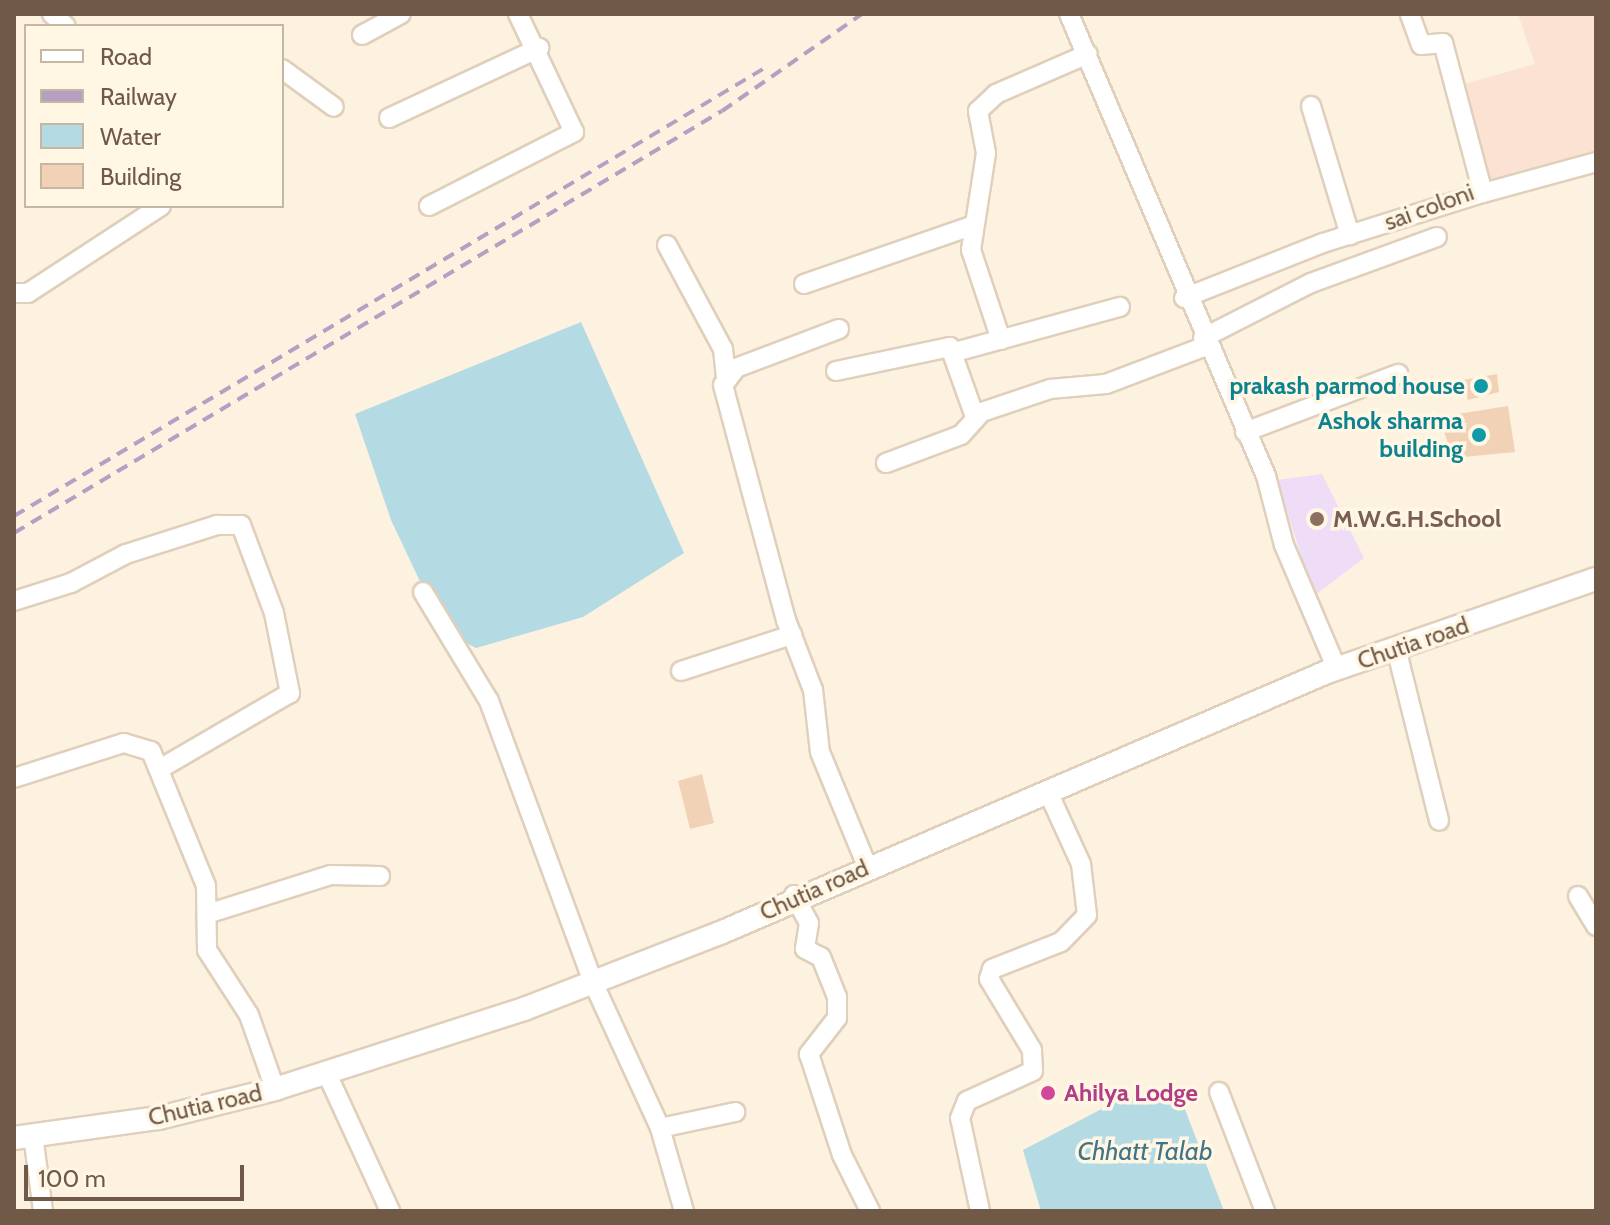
<!DOCTYPE html>
<style>
body{margin:0}
#map{position:relative;width:1610px;height:1225px;overflow:hidden;background:#fcf2df;font-family:Cabin,sans-serif}
div>[style]{position:absolute}
.commercial>*{inset:0;background:#fce2d2}
.education>*{inset:0;background:#efdcf7}
.water>*{inset:0;background:#b4dae4}
.building>*{inset:0;background:#f1d2b7}
.roads{filter:drop-shadow(2px 0 #dfcfbb) drop-shadow(-2px 0 #dfcfbb) drop-shadow(0 2px #dfcfbb) drop-shadow(0 -2px #dfcfbb)}
.minor>*{height:18px;margin:-9px;padding:0 9px;transform-origin:9px;border-radius:9px;background:#fff}
.tertiary>*{height:22px;margin:-11px;padding:0 11px;transform-origin:11px;border-radius:11px;background:#fff}
.rail>*{height:4px;margin-top:-2px;transform-origin:0;background:repeating-linear-gradient(90deg,#b59fc3 0 12px,transparent 0 20px)}
.dots>*{width:22px;height:22px;translate:-50% -50%;box-sizing:border-box;border:4px solid #fff6e4;border-radius:50%}
span{translate:-50% -50%;white-space:nowrap;text-align:center;line-height:1.15;-webkit-text-stroke:7px #fff6e4;paint-order:stroke}
.street-label{font-size:24px;color:#715947}
.culture-label{font-size:24px;color:#0d838f;font-weight:700}
.right{translate:-100% -50%;text-align:right}
.education-label{font-size:24px;color:#785e54;font-weight:700}
.left{translate:0 -50%;text-align:left}
.hotel-label{font-size:24px;color:#b23c85;font-weight:700}
.water-label{font-size:26px;color:#417585;font-style:italic}
.frame{position:absolute;inset:0;border:16px solid #715947;pointer-events:none}
.legend{position:absolute;left:24px;top:24px;width:260px;height:184px;box-sizing:border-box;background:#fff6e4;border:2px solid #c6b7a5;margin:0;padding:10px 14px;list-style:none;font-size:24px;color:#715947}
.legend li{display:flex;align-items:center;gap:16px;height:40px}
.legend b{width:40px;border:2px solid #c6b7a5}
.scale{position:absolute;left:24px;top:1165px;width:220px;height:36px;box-sizing:border-box;border:4px solid #715947;border-top:0;padding-left:10px;font-size:24px;line-height:28px;white-space:nowrap;color:#715947;-webkit-text-stroke:6px #fff6e4;paint-order:stroke}
</style>
<div id="map">
<div class="commercial">
<div style="clip-path:polygon(1518px 14px,1596px 14px,1596px 155px,1491px 188px,1461px 85px,1535px 64px)"></div>
</div>
<div class="education">
<div style="clip-path:polygon(1322px 474px,1364px 558px,1314px 596px,1277px 480px)"></div>
</div>
<div class="water">
<div style="clip-path:polygon(581px 322px,684px 553px,583px 617px,476px 648px,444px 632px,391px 520px,355px 414px)"></div>
<div style="clip-path:polygon(1176px 1086px,1224px 1211px,1041px 1211px,1023px 1150px,1117px 1101px)"></div>
</div>
<div class="building">
<div style="clip-path:polygon(1497px 374px,1499px 392px,1468px 400px,1463px 380px)"></div>
<div style="clip-path:polygon(1508px 406px,1515px 452px,1453px 458px,1439px 417px)"></div>
<div style="clip-path:polygon(702px 774px,714px 823px,690px 829px,678px 781px)"></div>
</div>
<div class="roads">
<div class="minor">
<div style="left:52px;top:14px;width:18px;rotate:41deg"></div>
<div style="left:1069px;top:14px;width:502px;rotate:66.91deg"></div>
<div style="left:1266px;top:476px;width:71px;rotate:75.4deg"></div>
<div style="left:1284px;top:545px;width:135px;rotate:66.9deg"></div>
<div style="left:362px;top:35px;width:44px;rotate:-28.3deg"></div>
<div style="left:282px;top:69px;width:64px;rotate:36.2deg"></div>
<div style="left:1311px;top:106px;width:135px;rotate:73.2deg"></div>
<div style="left:389px;top:118px;width:166px;rotate:-25deg"></div>
<div style="left:1483px;top:193px;width:117px;rotate:-15.3deg"></div>
<div style="left:429px;top:206px;width:163px;rotate:-27deg"></div>
<div style="left:574px;top:132px;width:131px;rotate:-115.4deg"></div>
<div style="left:667px;top:245px;width:118px;rotate:61.7deg"></div>
<div style="left:723px;top:349px;width:27px;rotate:84deg"></div>
<div style="left:804px;top:284px;width:180px;rotate:-19.1deg"></div>
<div style="left:14px;top:293px;width:14px"></div>
<div style="left:28px;top:293px;width:159px;rotate:-33.2deg"></div>
<div style="left:1184px;top:298px;width:149px;rotate:-21.6deg"></div>
<div style="left:1323px;top:243px;width:168px;rotate:-17.4deg"></div>
<div style="left:1483px;top:193px;width:155px;rotate:-104.9deg"></div>
<div style="left:1443px;top:43px;width:22px;rotate:175deg"></div>
<div style="left:1421px;top:45px;width:33px;rotate:-110deg"></div>
<div style="left:839px;top:329px;width:110px;rotate:159.3deg"></div>
<div style="left:736px;top:368px;width:21px;rotate:127deg"></div>
<div style="left:723px;top:385px;width:243px;rotate:75deg"></div>
<div style="left:786px;top:620px;width:75px;rotate:68.9deg"></div>
<div style="left:813px;top:690px;width:62px;rotate:83.6deg"></div>
<div style="left:820px;top:752px;width:123px;rotate:67.6deg"></div>
<div style="left:1203px;top:338px;width:121px;rotate:-27deg"></div>
<div style="left:1311px;top:283px;width:134px;rotate:-20.1deg"></div>
<div style="left:1001px;top:340px;width:95px;rotate:-108.4deg"></div>
<div style="left:971px;top:250px;width:98px;rotate:-81.2deg"></div>
<div style="left:986px;top:153px;width:43px;rotate:-100.8deg"></div>
<div style="left:978px;top:111px;width:25px;rotate:-43deg"></div>
<div style="left:996px;top:94px;width:100px;rotate:-23.5deg"></div>
<div style="left:955px;top:352px;width:171px;rotate:-15.3deg"></div>
<div style="left:836px;top:371px;width:116px;rotate:-11.9deg"></div>
<div style="left:950px;top:347px;width:74px;rotate:70.3deg"></div>
<div style="left:1245px;top:432px;width:164px;rotate:-20.8deg"></div>
<div style="left:886px;top:463px;width:80px;rotate:-20.5deg"></div>
<div style="left:961px;top:435px;width:31px;rotate:-48deg"></div>
<div style="left:982px;top:412px;width:72px;rotate:-18.7deg"></div>
<div style="left:1050px;top:389px;width:56px;rotate:-5.1deg"></div>
<div style="left:1106px;top:384px;width:107px;rotate:-20.8deg"></div>
<div style="left:423px;top:592px;width:127px;rotate:58.8deg"></div>
<div style="left:489px;top:701px;width:297px;rotate:69.7deg"></div>
<div style="left:592px;top:980px;width:163px;rotate:65.3deg"></div>
<div style="left:660px;top:1128px;width:86px;rotate:73.9deg"></div>
<div style="left:14px;top:601px;width:60px;rotate:-17.5deg"></div>
<div style="left:71px;top:583px;width:62px;rotate:-27.8deg"></div>
<div style="left:126px;top:554px;width:96px;rotate:-17.7deg"></div>
<div style="left:217px;top:525px;width:24px"></div>
<div style="left:241px;top:525px;width:94px;rotate:69.4deg"></div>
<div style="left:274px;top:613px;width:82px;rotate:78.7deg"></div>
<div style="left:290px;top:693px;width:149px;rotate:149.8deg"></div>
<div style="left:1396px;top:648px;width:178px;rotate:76deg"></div>
<div style="left:681px;top:671px;width:117px;rotate:-18deg"></div>
<div style="left:14px;top:778px;width:115px;rotate:-17.7deg"></div>
<div style="left:124px;top:743px;width:28px;rotate:17deg"></div>
<div style="left:151px;top:751px;width:146px;rotate:67.8deg"></div>
<div style="left:206px;top:886px;width:64px;rotate:89.1deg"></div>
<div style="left:207px;top:950px;width:77px;rotate:57.1deg"></div>
<div style="left:249px;top:1015px;width:78px;rotate:70.6deg"></div>
<div style="left:794px;top:895px;width:32px;rotate:62deg"></div>
<div style="left:809px;top:923px;width:26px;rotate:99deg"></div>
<div style="left:805px;top:949px;width:18px;rotate:27deg"></div>
<div style="left:821px;top:957px;width:43px;rotate:68.2deg"></div>
<div style="left:837px;top:997px;width:21px;rotate:90deg"></div>
<div style="left:837px;top:1018px;width:46px;rotate:127.9deg"></div>
<div style="left:809px;top:1054px;width:106px;rotate:71.9deg"></div>
<div style="left:842px;top:1155px;width:63px;rotate:63.4deg"></div>
<div style="left:1578px;top:896px;width:35px;rotate:59deg"></div>
<div style="left:207px;top:914px;width:130px;rotate:-17.5deg"></div>
<div style="left:331px;top:875px;width:49px;rotate:1.2deg"></div>
<div style="left:328px;top:1076px;width:149px;rotate:65.3deg"></div>
<div style="left:1219px;top:1092px;width:128px;rotate:68.9deg"></div>
<div style="left:660px;top:1128px;width:77px;rotate:-12deg"></div>
<div style="left:33px;top:1135px;width:77px;rotate:82.5deg"></div>
<div style="left:980px;top:1211px;width:95px;rotate:-102.1deg"></div>
<div style="left:960px;top:1118px;width:18px;rotate:-68deg"></div>
<div style="left:967px;top:1101px;width:72px;rotate:-24.4deg"></div>
<div style="left:1033px;top:1071px;width:21px;rotate:-93deg"></div>
<div style="left:1032px;top:1050px;width:83px;rotate:-121.2deg"></div>
<div style="left:989px;top:979px;width:10px;rotate:-73deg"></div>
<div style="left:992px;top:969px;width:74px;rotate:-21.4deg"></div>
<div style="left:1061px;top:942px;width:37px;rotate:-46deg"></div>
<div style="left:1087px;top:915px;width:51px;rotate:-96.7deg"></div>
<div style="left:1081px;top:864px;width:77px;rotate:-114.6deg"></div>
</div>
<div class="tertiary">
<div style="left:14px;top:1138px;width:146px;rotate:-7.9deg"></div>
<div style="left:159px;top:1118px;width:120px;rotate:-14deg"></div>
<div style="left:275px;top:1089px;width:262px;rotate:-17.8deg"></div>
<div style="left:524px;top:1009px;width:210px;rotate:-21.2deg"></div>
<div style="left:720px;top:933px;width:661px;rotate:-23.27deg"></div>
<div style="left:1327px;top:672px;width:285px;rotate:-19.1deg"></div>
</div>
</div>
<div class="rail">
<div style="left:14px;top:516px;width:872px;rotate:-30.83deg"></div>
<div style="left:14px;top:533px;width:824px;rotate:-30.8deg"></div>
<div style="left:722px;top:111px;width:170px;rotate:-34.7deg"></div>
</div>
<div class="dots">
<div style="left:1481px;top:386px;background:#0f9aa8"></div>
<div style="left:1479px;top:435px;background:#0f9aa8"></div>
<div style="left:1317px;top:519px;background:#8d6e63"></div>
<div style="left:1048px;top:1093px;background:#d1479c"></div>
</div>
<div class="street-label">
<span style="left:1429px;top:207px;rotate:-20deg">sai coloni</span>
<span style="left:1413px;top:643px;rotate:-19deg">Chutia road</span>
<span style="left:814px;top:890px;rotate:-24deg">Chutia road</span>
<span style="left:205px;top:1105px;rotate:-13deg">Chutia road</span>
</div>
<div class="culture-label">
<span class="right" style="left:1465px;top:386px">prakash parmod house</span>
<span class="right" style="left:1463px;top:435px">Ashok sharma<br>building</span>
</div>
<div class="education-label">
<span class="left" style="left:1333px;top:519px">M.W.G.H.School</span>
</div>
<div class="hotel-label">
<span class="left" style="left:1064px;top:1093px">Ahilya Lodge</span>
</div>
<div class="water-label">
<span style="left:1145px;top:1152px">Chhatt Talab</span>
</div>
<div class="frame"></div>
<ul class="legend">
<li><b style="height:10px;background:#fff"></b>Road</li>
<li><b style="height:10px;background:#b59fc3"></b>Railway</li>
<li><b style="height:22px;background:#b4dae4"></b>Water</li>
<li><b style="height:22px;background:#f1d2b7"></b>Building</li>
</ul>
<div class="scale">100 m</div>
</div>
